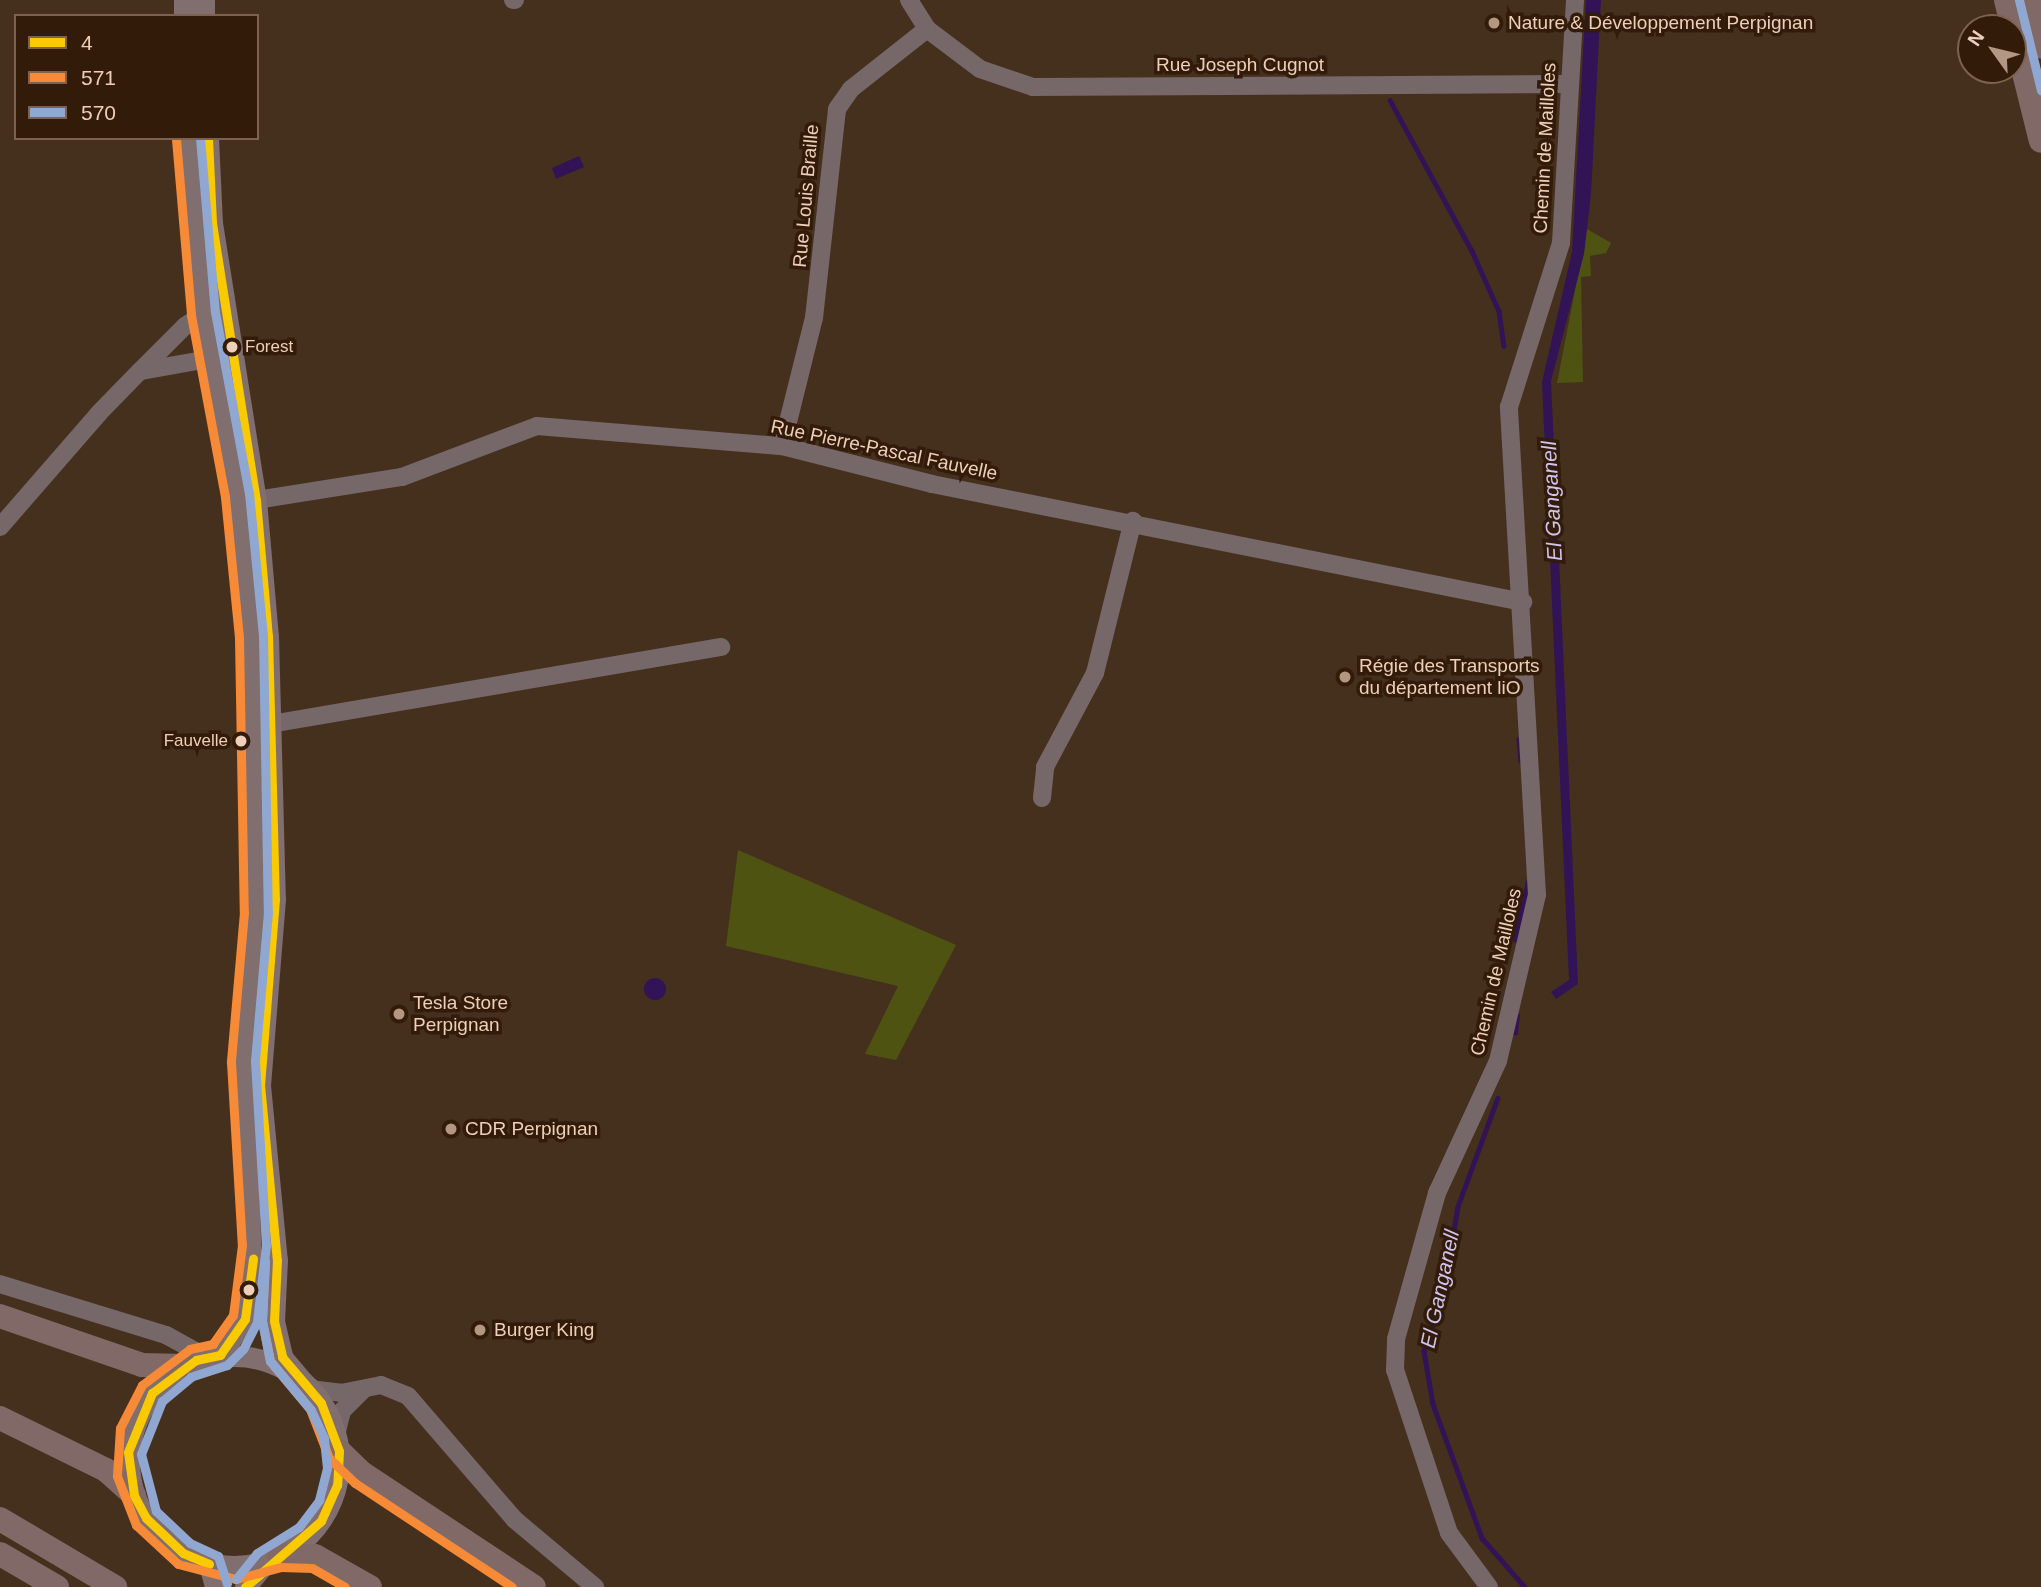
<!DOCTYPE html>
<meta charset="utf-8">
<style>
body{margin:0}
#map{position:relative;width:2041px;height:1587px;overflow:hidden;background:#45301e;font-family:Helvetica,sans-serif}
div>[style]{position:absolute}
.green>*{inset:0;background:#4f5312}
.water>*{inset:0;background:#321355}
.round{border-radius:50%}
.stream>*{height:4.5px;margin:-2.25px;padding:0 2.25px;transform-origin:2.25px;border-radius:2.25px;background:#321355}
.minor>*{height:18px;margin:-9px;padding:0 9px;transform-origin:9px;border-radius:9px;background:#766769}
.major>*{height:21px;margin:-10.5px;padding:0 10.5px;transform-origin:10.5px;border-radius:10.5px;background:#816e6e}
.major>.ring{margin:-10.5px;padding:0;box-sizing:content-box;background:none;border:21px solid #816e6e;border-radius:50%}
.highway>*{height:24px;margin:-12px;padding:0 12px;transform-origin:12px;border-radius:12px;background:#806967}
.bus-1>*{height:9px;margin:-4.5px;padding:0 4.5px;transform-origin:4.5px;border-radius:4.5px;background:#faca00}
.bus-2>*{height:9px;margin:-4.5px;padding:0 4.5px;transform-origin:4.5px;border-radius:4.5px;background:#f78a37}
.bus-3>*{height:9px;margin:-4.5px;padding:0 4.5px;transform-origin:4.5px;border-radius:4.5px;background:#90a8d1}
.dots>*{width:19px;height:19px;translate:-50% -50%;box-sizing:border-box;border:4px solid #321b09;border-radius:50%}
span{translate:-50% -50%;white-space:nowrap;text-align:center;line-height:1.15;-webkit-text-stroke:7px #321b09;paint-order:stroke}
.bus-label{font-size:17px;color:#eecfb9}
.left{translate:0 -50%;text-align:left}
.right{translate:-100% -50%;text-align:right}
.poi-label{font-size:19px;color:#eecfb9}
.street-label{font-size:19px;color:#eecfb9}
.water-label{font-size:21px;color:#cfc4ef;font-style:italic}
.legend{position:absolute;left:14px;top:14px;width:245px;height:126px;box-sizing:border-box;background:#321b09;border:2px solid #7d634f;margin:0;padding:9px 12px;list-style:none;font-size:21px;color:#eecfb9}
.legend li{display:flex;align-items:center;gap:14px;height:35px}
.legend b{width:35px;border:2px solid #7d634f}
.north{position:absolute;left:1957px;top:14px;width:70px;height:70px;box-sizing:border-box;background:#321b09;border:2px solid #7d634f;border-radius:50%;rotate:304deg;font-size:19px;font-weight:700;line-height:28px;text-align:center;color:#eecfb9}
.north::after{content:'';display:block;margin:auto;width:24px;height:32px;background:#b39783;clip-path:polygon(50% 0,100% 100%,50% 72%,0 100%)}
</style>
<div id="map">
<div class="green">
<div style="clip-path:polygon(1587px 229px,1611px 243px,1606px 253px,1590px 256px,1591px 276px,1581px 277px,1583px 382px,1557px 383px)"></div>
<div style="clip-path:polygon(738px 850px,956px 945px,896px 1060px,865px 1054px,898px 986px,726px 946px)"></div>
</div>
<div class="water">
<div style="clip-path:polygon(1586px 0,1601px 0,1591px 194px,1584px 254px,1551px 381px,1578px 984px,1556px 999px,1551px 992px,1569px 980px,1542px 382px,1572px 252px)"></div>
<div style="clip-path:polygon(579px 156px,584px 167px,556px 179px,552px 168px)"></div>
<div class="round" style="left:644px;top:978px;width:22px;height:22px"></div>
</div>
<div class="stream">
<div style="left:1390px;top:100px;width:172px;rotate:61.5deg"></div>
<div style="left:1472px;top:251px;width:66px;rotate:65.8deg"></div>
<div style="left:1499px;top:311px;width:35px;rotate:82deg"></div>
<div style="left:1519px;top:739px;width:22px;rotate:85deg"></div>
<div style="left:1515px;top:940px;width:60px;rotate:-77.6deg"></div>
<div style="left:1515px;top:1033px;width:18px;rotate:-84deg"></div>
<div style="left:1498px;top:1098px;width:116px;rotate:110.2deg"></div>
<div style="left:1458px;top:1207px;width:93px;rotate:99.9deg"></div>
<div style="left:1442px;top:1299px;width:55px;rotate:109.1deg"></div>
<div style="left:1424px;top:1351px;width:54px;rotate:80.4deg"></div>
<div style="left:1433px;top:1404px;width:143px;rotate:69.9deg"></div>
<div style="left:1482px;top:1538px;width:65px;rotate:48.7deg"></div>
</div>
<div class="minor">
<div style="left:513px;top:0;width:2px"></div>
<div style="left:909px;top:0;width:34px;rotate:58deg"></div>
<div style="left:927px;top:29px;width:66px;rotate:37deg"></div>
<div style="left:980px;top:69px;width:56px;rotate:18.8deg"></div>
<div style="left:1033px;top:87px;width:537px;rotate:-0.32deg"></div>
<div style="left:782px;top:446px;width:132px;rotate:-76deg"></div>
<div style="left:814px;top:318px;width:210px;rotate:-83.7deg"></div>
<div style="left:837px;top:109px;width:24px;rotate:-55deg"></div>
<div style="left:851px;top:89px;width:97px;rotate:-38.3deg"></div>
<div style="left:244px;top:502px;width:160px;rotate:-9deg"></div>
<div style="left:402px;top:477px;width:144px;rotate:-20.7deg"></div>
<div style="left:537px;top:426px;width:246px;rotate:4.7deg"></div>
<div style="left:782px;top:446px;width:155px;rotate:14.2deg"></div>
<div style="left:932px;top:484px;width:603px;rotate:11.29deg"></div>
<div style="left:0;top:527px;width:151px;rotate:-49deg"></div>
<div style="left:99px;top:413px;width:59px;rotate:-45.7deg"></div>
<div style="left:140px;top:371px;width:64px;rotate:-45deg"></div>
<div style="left:185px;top:326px;width:22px;rotate:-34deg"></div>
<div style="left:203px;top:314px;width:22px;rotate:8deg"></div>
<div style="left:225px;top:317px;width:42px;rotate:105deg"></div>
<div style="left:214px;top:358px;width:75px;rotate:170deg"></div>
<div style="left:259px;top:726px;width:469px;rotate:-9.7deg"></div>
<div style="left:1042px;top:798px;width:31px;rotate:-84deg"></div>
<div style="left:1045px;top:767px;width:106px;rotate:-62deg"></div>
<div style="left:1095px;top:673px;width:157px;rotate:-76deg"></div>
<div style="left:0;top:1284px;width:174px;rotate:17.1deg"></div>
<div style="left:166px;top:1335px;width:46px;rotate:28.8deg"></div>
<div style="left:310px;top:1389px;width:31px;rotate:7deg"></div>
<div style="left:341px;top:1393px;width:41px;rotate:-11.3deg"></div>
<div style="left:381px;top:1385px;width:29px;rotate:22deg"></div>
<div style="left:408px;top:1396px;width:162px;rotate:49.2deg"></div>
<div style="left:514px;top:1519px;width:106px;rotate:40deg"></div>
<div style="left:336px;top:1435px;width:25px;rotate:-76deg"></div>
<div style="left:342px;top:1411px;width:31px;rotate:-45deg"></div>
<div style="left:1489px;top:1587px;width:67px;rotate:-126.5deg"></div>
<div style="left:1449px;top:1533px;width:172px;rotate:-108.3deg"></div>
<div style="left:1395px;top:1370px;width:31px;rotate:-88deg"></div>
<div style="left:1396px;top:1339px;width:152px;rotate:-74.3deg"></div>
<div style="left:1437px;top:1193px;width:145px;rotate:-65.2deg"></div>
<div style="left:1498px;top:1061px;width:171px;rotate:-76.8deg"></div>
<div style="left:1537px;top:895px;width:489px;rotate:-93.3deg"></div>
<div style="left:1509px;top:407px;width:172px;rotate:-72.4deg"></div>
<div style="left:1561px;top:243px;width:243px;rotate:-86.7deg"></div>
</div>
<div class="major">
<div style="left:184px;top:0;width:16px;rotate:90deg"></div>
<div style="left:204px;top:0;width:16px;rotate:90deg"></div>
<div style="left:188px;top:138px;width:177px;rotate:85.1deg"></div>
<div style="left:203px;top:314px;width:184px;rotate:79.4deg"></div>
<div style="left:237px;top:495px;width:232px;rotate:85.5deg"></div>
<div style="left:255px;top:726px;width:186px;rotate:89.7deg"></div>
<div style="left:256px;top:912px;width:150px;rotate:95deg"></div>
<div style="left:243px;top:1061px;width:228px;rotate:87.7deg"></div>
<div style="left:252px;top:1289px;width:31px;rotate:103deg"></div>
<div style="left:245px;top:1319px;width:44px;rotate:124.8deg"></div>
<div style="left:208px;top:138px;width:85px;rotate:87.3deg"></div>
<div style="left:212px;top:223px;width:280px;rotate:81deg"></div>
<div style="left:256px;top:500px;width:137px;rotate:85deg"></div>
<div style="left:268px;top:636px;width:263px;rotate:88.5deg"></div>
<div style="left:275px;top:899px;width:187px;rotate:94.6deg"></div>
<div style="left:260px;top:1085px;width:176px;rotate:84.5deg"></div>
<div style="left:277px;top:1260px;width:61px;rotate:92.8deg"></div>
<div style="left:274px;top:1321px;width:37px;rotate:77deg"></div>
<div style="left:282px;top:1357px;width:34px;rotate:50deg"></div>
<div class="ring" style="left:129px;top:1356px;width:189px;height:189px"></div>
<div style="left:209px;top:1564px;width:24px;rotate:75deg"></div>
<div style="left:245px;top:1587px;width:31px;rotate:-50deg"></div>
</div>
<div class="highway">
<div style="left:2006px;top:0;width:145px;rotate:76.1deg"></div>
<div style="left:2029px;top:0;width:48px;rotate:75.4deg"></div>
<div style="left:0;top:1316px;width:150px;rotate:19deg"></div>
<div style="left:142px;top:1365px;width:43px;rotate:1.3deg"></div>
<div style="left:0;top:1418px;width:118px;rotate:26.1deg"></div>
<div style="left:106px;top:1470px;width:38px;rotate:42deg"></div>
<div style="left:339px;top:1451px;width:32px;rotate:44deg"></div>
<div style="left:362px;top:1473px;width:206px;rotate:33.5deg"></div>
<div style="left:0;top:1519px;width:134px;rotate:30.6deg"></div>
<div style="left:0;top:1554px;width:66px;rotate:30.1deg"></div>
<div style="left:279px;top:1555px;width:36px;rotate:2deg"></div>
<div style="left:315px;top:1556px;width:63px;rotate:29.4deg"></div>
</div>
<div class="bus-1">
<div style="left:208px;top:138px;width:85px;rotate:87.3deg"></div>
<div style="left:212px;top:223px;width:280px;rotate:81deg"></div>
<div style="left:256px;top:500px;width:137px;rotate:85deg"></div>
<div style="left:268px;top:636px;width:263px;rotate:88.5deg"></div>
<div style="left:275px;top:899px;width:187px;rotate:94.6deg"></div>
<div style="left:260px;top:1085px;width:176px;rotate:84.5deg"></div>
<div style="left:277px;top:1260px;width:61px;rotate:92.8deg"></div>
<div style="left:274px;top:1321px;width:37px;rotate:77deg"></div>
<div style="left:282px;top:1357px;width:60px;rotate:49.7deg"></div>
<div style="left:321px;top:1403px;width:51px;rotate:69.4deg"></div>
<div style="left:339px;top:1451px;width:34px;rotate:93deg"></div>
<div style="left:337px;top:1485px;width:39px;rotate:114deg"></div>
<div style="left:321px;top:1521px;width:101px;rotate:139deg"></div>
<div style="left:220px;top:1355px;width:44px;rotate:-55.2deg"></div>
<div style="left:245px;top:1319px;width:61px;rotate:-82.4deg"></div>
<div style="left:209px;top:1564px;width:28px;rotate:-157deg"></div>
<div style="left:183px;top:1553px;width:51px;rotate:-136.6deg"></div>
<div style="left:146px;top:1518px;width:26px;rotate:-118deg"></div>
<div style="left:134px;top:1495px;width:43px;rotate:-97.9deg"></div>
<div style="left:128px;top:1452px;width:64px;rotate:-67.9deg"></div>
<div style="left:152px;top:1393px;width:55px;rotate:-36.9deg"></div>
<div style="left:196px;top:1360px;width:25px;rotate:-12deg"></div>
</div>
<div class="bus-2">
<div style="left:176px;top:139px;width:177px;rotate:85.1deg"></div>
<div style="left:191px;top:315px;width:185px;rotate:79.4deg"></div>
<div style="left:225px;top:497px;width:142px;rotate:84.3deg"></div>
<div style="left:239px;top:638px;width:274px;rotate:89deg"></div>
<div style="left:244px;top:912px;width:151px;rotate:95deg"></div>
<div style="left:231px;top:1062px;width:183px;rotate:86.6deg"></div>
<div style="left:242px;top:1245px;width:71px;rotate:97.3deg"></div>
<div style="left:233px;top:1315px;width:35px;rotate:125deg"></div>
<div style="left:213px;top:1344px;width:24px;rotate:168deg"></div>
<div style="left:190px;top:1349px;width:60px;rotate:143.1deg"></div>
<div style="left:142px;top:1385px;width:48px;rotate:117.1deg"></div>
<div style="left:120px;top:1428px;width:48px;rotate:93.6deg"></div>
<div style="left:117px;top:1476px;width:53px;rotate:68.8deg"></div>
<div style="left:136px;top:1525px;width:57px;rotate:42.9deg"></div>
<div style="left:178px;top:1564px;width:60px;rotate:14.5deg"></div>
<div style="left:236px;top:1579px;width:47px;rotate:-14.9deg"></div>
<div style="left:281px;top:1567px;width:31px;rotate:2deg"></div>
<div style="left:312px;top:1568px;width:38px;rotate:30deg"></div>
<div style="left:265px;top:1261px;width:60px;rotate:92.9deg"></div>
<div style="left:262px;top:1321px;width:41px;rotate:78.7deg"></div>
<div style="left:270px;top:1361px;width:62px;rotate:50.2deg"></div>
<div style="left:310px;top:1409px;width:53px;rotate:68.8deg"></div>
<div style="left:329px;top:1458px;width:36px;rotate:44deg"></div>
<div style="left:355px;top:1483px;width:188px;rotate:33.5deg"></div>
</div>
<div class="bus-3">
<div style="left:2019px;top:0;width:93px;rotate:76.3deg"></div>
<div style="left:200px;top:138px;width:175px;rotate:85.1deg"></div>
<div style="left:215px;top:312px;width:184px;rotate:79.4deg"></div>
<div style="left:249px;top:493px;width:144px;rotate:84.4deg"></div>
<div style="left:263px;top:636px;width:276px;rotate:89deg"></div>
<div style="left:268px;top:912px;width:150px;rotate:95deg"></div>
<div style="left:255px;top:1061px;width:184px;rotate:86.6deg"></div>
<div style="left:266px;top:1245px;width:78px;rotate:96.7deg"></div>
<div style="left:257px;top:1322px;width:30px;rotate:117deg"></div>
<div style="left:243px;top:1349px;width:23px;rotate:135deg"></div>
<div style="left:227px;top:1365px;width:38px;rotate:162deg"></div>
<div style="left:191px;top:1377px;width:38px;rotate:140deg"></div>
<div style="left:162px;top:1401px;width:57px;rotate:111.6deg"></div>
<div style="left:141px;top:1454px;width:59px;rotate:75.3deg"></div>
<div style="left:156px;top:1511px;width:47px;rotate:43.3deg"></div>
<div style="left:190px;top:1543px;width:31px;rotate:25deg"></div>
<div style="left:218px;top:1556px;width:29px;rotate:72deg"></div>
<div style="left:236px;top:1579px;width:33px;rotate:-51deg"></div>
<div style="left:257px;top:1553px;width:49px;rotate:-31.8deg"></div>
<div style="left:299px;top:1527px;width:34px;rotate:-53deg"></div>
<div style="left:319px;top:1500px;width:33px;rotate:-76deg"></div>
<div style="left:327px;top:1468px;width:30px;rotate:-96deg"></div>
<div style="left:324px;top:1438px;width:31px;rotate:-115deg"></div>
<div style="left:311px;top:1410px;width:64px;rotate:-129.9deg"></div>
<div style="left:270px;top:1361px;width:41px;rotate:-101.3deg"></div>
<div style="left:262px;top:1321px;width:60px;rotate:-87.1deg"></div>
</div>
<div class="dots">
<div style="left:1494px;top:23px;background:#b39783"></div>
<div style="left:232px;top:347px;background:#eecfb9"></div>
<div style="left:1345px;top:677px;background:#b39783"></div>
<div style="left:241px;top:741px;background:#eecfb9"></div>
<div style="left:399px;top:1014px;background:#b39783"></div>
<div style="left:451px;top:1129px;background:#b39783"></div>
<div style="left:249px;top:1290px;background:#eecfb9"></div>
<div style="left:480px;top:1330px;background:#b39783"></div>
</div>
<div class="bus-label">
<span class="left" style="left:245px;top:347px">Forest</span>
<span class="right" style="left:228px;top:741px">Fauvelle</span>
</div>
<div class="poi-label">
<span class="left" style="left:1508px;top:23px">Nature &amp; Développement Perpignan</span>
<span class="left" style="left:1359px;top:677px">Régie des Transports<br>du département liO</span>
<span class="left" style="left:413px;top:1014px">Tesla Store<br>Perpignan</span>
<span class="left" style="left:465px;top:1129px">CDR Perpignan</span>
<span class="left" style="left:494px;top:1330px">Burger King</span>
</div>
<div class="street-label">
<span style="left:1240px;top:65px">Rue Joseph Cugnot</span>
<span style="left:1545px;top:148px;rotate:-87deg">Chemin de Mailloles</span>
<span style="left:806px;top:196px;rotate:-85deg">Rue Louis Braille</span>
<span style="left:884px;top:450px;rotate:12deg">Rue Pierre-Pascal Fauvelle</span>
<span style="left:1496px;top:972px;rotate:-77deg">Chemin de Mailloles</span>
</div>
<div class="water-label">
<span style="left:1552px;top:501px;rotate:-93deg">El Ganganell</span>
<span style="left:1440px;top:1289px;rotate:-78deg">El Ganganell</span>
</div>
<ul class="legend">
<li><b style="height:9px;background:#faca00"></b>4</li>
<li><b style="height:9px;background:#f78a37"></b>571</li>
<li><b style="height:9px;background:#90a8d1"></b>570</li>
</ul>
<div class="north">N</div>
</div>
